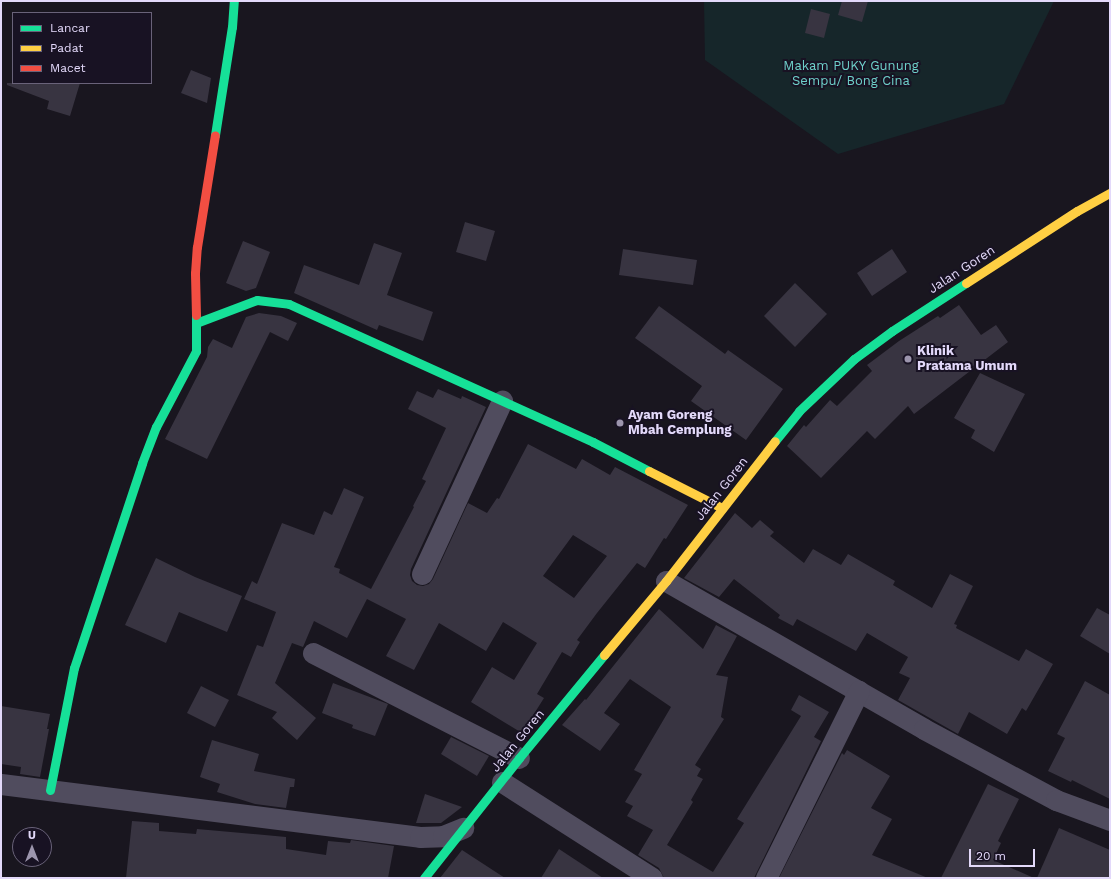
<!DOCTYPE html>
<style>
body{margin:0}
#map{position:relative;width:1111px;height:879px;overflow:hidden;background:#19161f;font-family:"Work Sans",sans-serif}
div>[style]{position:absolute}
.green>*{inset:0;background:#16262a}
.building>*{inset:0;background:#383441}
.street>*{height:21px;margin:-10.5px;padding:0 10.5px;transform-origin:10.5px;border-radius:10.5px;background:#504c5e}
.fast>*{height:9px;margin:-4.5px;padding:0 4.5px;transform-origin:4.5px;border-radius:4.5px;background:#16e098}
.slow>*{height:9px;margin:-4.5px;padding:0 4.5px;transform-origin:4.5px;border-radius:4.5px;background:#ffcf43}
.jam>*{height:9px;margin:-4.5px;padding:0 4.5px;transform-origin:4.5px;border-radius:4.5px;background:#f24e42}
.dots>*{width:11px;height:11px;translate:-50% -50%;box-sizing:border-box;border:2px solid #181223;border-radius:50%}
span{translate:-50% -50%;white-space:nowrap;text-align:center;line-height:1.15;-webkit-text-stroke:4px #181223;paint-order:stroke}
.park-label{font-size:13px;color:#6ed0ca}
.street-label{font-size:13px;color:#e3d9fa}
.poi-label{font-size:13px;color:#e3d9fa;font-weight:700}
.left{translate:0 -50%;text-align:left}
.frame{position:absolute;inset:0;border:2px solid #e3d9fa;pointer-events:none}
.legend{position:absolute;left:12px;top:12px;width:140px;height:72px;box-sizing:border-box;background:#181223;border:1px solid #696279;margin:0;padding:5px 7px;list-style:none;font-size:12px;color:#e3d9fa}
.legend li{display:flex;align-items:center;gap:8px;height:20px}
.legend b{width:20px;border:1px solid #696279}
.north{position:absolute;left:12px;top:827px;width:40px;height:40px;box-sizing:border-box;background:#181223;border:1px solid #696279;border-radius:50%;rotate:0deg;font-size:11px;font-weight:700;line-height:16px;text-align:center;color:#e3d9fa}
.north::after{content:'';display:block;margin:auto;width:14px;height:18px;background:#9c95ad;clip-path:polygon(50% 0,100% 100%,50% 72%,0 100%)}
.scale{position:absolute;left:969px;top:849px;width:66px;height:18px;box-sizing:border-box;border:2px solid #e3d9fa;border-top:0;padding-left:5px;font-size:12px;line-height:14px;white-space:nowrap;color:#e3d9fa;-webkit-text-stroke:3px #181223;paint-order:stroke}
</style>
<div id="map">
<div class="green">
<div style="clip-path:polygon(704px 1px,1054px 1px,1004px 104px,838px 154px,705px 60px)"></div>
</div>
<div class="building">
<div style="clip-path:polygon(842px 1px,868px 1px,862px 22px,838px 15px)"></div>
<div style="clip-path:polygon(811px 9px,830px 14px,824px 38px,805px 33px)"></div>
<div style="clip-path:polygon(191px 70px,211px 78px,207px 103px,181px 93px)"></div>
<div style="clip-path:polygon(7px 83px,80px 83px,70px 116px,47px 109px,49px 101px,7px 85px)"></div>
<div style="clip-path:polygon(465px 222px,495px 231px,486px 261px,456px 252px)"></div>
<div style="clip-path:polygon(243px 241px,270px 252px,256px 288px,246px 291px,226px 283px)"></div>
<div style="clip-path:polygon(374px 243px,402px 253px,387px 295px,433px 312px,423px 341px,379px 325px,377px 330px,294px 293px,304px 265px,359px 285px)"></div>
<div style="clip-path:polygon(623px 249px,697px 260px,693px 285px,619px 275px)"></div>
<div style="clip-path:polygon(892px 249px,907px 272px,872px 296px,857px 273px)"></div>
<div style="clip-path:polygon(795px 283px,827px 314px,795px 347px,764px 316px)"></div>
<div style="clip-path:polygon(959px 305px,981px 335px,996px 325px,1008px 342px,914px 414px,908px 406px,875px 439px,867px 431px,821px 478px,787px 446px,804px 425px,806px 427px,830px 400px,837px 406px,872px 371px,867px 365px,899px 341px,938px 316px,940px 318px)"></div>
<div style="clip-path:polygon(659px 306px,725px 354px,728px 350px,783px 389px,746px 440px,691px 401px,702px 386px,635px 338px)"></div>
<div style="clip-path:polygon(259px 313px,281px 316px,297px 323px,288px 341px,270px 332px,207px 459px,165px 439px,207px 357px,208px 347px,213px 339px,232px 348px,246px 317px)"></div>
<div style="clip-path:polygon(980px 373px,1025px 394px,994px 452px,971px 438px,975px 430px,954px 418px)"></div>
<div style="clip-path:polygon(evenodd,438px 389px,461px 399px,462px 396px,486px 407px,411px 569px,410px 575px,412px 581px,417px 585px,423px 586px,429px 584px,433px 579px,468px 503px,487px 513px,497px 498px,499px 499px,528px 444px,576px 469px,582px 459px,610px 475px,615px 467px,688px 505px,666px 539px,664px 538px,645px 568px,637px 563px,597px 613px,577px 640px,580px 642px,571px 657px,562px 652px,537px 694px,544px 698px,522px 733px,471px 702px,492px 667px,514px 680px,537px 643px,503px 622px,486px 651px,439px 623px,414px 670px,386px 656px,406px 619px,367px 599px,347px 638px,314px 621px,303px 647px,292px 643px,275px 683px,316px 718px,297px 740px,272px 718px,277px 712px,237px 695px,257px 645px,263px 647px,276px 612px,244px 599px,252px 581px,257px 584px,282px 523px,314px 535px,324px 511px,332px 515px,344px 488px,364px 497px,334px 567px,340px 569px,339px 573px,371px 589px,414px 507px,413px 506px,426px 481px,422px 479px,446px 428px,408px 409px,417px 391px,433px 398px,438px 389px,573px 535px,607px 556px,574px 598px,543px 576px,573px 535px)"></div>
<div style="clip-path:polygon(735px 513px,752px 528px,760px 520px,774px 532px,770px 536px,804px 563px,813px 549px,841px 565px,848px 554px,895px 581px,893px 585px,932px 608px,950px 574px,973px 586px,954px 624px,957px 625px,956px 628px,1019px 661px,1026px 649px,1053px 664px,1026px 711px,1022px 708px,1007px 734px,969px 712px,958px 734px,898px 700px,910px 678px,899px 673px,908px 657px,867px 633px,856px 651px,797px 619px,793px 626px,778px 618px,780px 615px,734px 579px,719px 597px,684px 578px)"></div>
<div style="clip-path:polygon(156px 558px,195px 577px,242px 596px,227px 632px,179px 612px,166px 643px,125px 625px)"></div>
<div style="clip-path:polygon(1097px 608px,1110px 615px,1110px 654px,1080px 636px)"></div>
<div style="clip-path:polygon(659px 609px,703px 649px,716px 625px,737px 636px,716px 675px,728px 677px,721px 717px,724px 719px,695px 765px,701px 769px,697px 776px,703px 779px,691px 800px,693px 802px,667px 845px,713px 872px,744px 823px,737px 819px,801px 716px,791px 710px,799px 695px,829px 712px,814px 737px,821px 741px,754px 878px,664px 878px,659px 868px,638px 855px,653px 830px,627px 816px,633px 806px,625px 802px,642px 774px,634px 770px,671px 707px,630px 679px,604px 713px,620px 724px,600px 751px,562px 725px,585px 699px,586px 700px)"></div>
<div style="clip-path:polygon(1085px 681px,1110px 695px,1110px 799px,1072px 780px,1071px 782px,1048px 771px,1065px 738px,1057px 734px)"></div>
<div style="clip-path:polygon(333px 683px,388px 704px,375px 736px,352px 728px,353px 725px,322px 713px)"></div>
<div style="clip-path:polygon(201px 686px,229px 700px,215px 727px,187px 713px)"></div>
<div style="clip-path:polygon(1px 706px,50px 714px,47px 729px,49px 729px,40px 777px,20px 774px,21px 767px,1px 764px)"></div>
<div style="clip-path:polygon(451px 737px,489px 756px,477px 776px,441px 754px)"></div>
<div style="clip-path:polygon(212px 740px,259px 754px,254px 771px,295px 779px,294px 787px,290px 787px,286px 808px,255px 804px,217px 792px,220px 784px,200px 777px)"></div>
<div style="clip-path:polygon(847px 750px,890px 776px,871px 808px,892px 819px,872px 855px,928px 878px,779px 878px,842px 753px,844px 755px)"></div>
<div style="clip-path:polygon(988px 784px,1019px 799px,998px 841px,1001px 843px,993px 860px,1034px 878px,941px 878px)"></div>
<div style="clip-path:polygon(425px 794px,462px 807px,441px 823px,416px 823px)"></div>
<div style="clip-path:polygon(132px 821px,159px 823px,159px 831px,196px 834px,197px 829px,286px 837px,286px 849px,326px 855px,328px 841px,350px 843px,351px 840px,394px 846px,388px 878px,126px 878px)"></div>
<div style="clip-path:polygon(1059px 828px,1110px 850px,1110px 878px,1037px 878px)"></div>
<div style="clip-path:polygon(559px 849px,603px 878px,541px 878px)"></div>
<div style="clip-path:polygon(462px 850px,505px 878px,440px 878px)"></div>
</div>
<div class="street">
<div style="left:422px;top:574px;width:191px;rotate:-65.2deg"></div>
<div style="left:666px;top:581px;width:297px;rotate:29.8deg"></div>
<div style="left:924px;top:729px;width:150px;rotate:28.3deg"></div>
<div style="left:1056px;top:800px;width:58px;rotate:20.3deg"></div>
<div style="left:313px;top:653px;width:231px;rotate:27deg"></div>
<div style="left:502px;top:782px;width:178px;rotate:32.6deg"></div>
<div style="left:1px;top:784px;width:422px;rotate:7.2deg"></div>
<div style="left:420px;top:837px;width:23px;rotate:-2deg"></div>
<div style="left:443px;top:836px;width:22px;rotate:-22deg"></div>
<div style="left:766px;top:878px;width:209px;rotate:-63.6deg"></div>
</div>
<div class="fast">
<div style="left:215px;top:135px;width:109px;rotate:-81.1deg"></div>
<div style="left:232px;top:27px;width:26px;rotate:-86deg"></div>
<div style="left:196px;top:323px;width:65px;rotate:-20.7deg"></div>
<div style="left:257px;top:300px;width:32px;rotate:7deg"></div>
<div style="left:289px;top:304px;width:334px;rotate:24.4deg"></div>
<div style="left:593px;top:442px;width:63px;rotate:27.4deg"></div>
<div style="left:775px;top:441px;width:38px;rotate:-51deg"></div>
<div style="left:799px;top:411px;width:76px;rotate:-43.4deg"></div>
<div style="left:854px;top:359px;width:47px;rotate:-36.4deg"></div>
<div style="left:892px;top:331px;width:88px;rotate:-33deg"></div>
<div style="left:50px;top:790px;width:124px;rotate:-78.9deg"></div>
<div style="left:74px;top:668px;width:216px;rotate:-71.6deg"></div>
<div style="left:142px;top:463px;width:39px;rotate:-69deg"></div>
<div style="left:156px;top:427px;width:86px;rotate:-62.2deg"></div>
<div style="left:196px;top:351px;width:36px;rotate:-90deg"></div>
<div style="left:424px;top:878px;width:153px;rotate:-51.6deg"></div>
<div style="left:519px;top:758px;width:134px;rotate:-50.5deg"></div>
</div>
<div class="slow">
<div style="left:966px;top:283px;width:132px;rotate:-33deg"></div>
<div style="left:1077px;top:211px;width:38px;rotate:-29deg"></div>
<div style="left:649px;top:471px;width:82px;rotate:26.9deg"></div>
<div style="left:604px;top:655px;width:97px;rotate:-50deg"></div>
<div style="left:666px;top:581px;width:177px;rotate:-52.1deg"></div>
</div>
<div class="jam">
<div style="left:196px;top:315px;width:42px;rotate:-91.4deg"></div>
<div style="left:195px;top:273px;width:26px;rotate:-86deg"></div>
<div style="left:197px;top:247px;width:113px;rotate:-80.9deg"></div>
</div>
<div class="dots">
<div style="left:908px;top:359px;background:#9c95ad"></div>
<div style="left:620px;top:423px;background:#9c95ad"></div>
</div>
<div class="park-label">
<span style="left:851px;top:74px">Makam PUKY Gunung<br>Sempu/ Bong Cina</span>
</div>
<div class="street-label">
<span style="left:962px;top:270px;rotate:-33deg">Jalan Goren</span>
<span style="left:722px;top:489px;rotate:-52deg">Jalan Goren</span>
<span style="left:518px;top:741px;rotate:-51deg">Jalan Goren</span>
</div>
<div class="poi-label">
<span class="left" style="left:917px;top:359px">Klinik<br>Pratama Umum</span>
<span class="left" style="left:628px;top:423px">Ayam Goreng<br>Mbah Cemplung</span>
</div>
<div class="frame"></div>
<ul class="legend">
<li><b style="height:5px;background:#16e098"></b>Lancar</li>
<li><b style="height:5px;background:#ffcf43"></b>Padat</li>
<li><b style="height:5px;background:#f24e42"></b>Macet</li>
</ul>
<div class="north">U</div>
<div class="scale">20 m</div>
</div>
